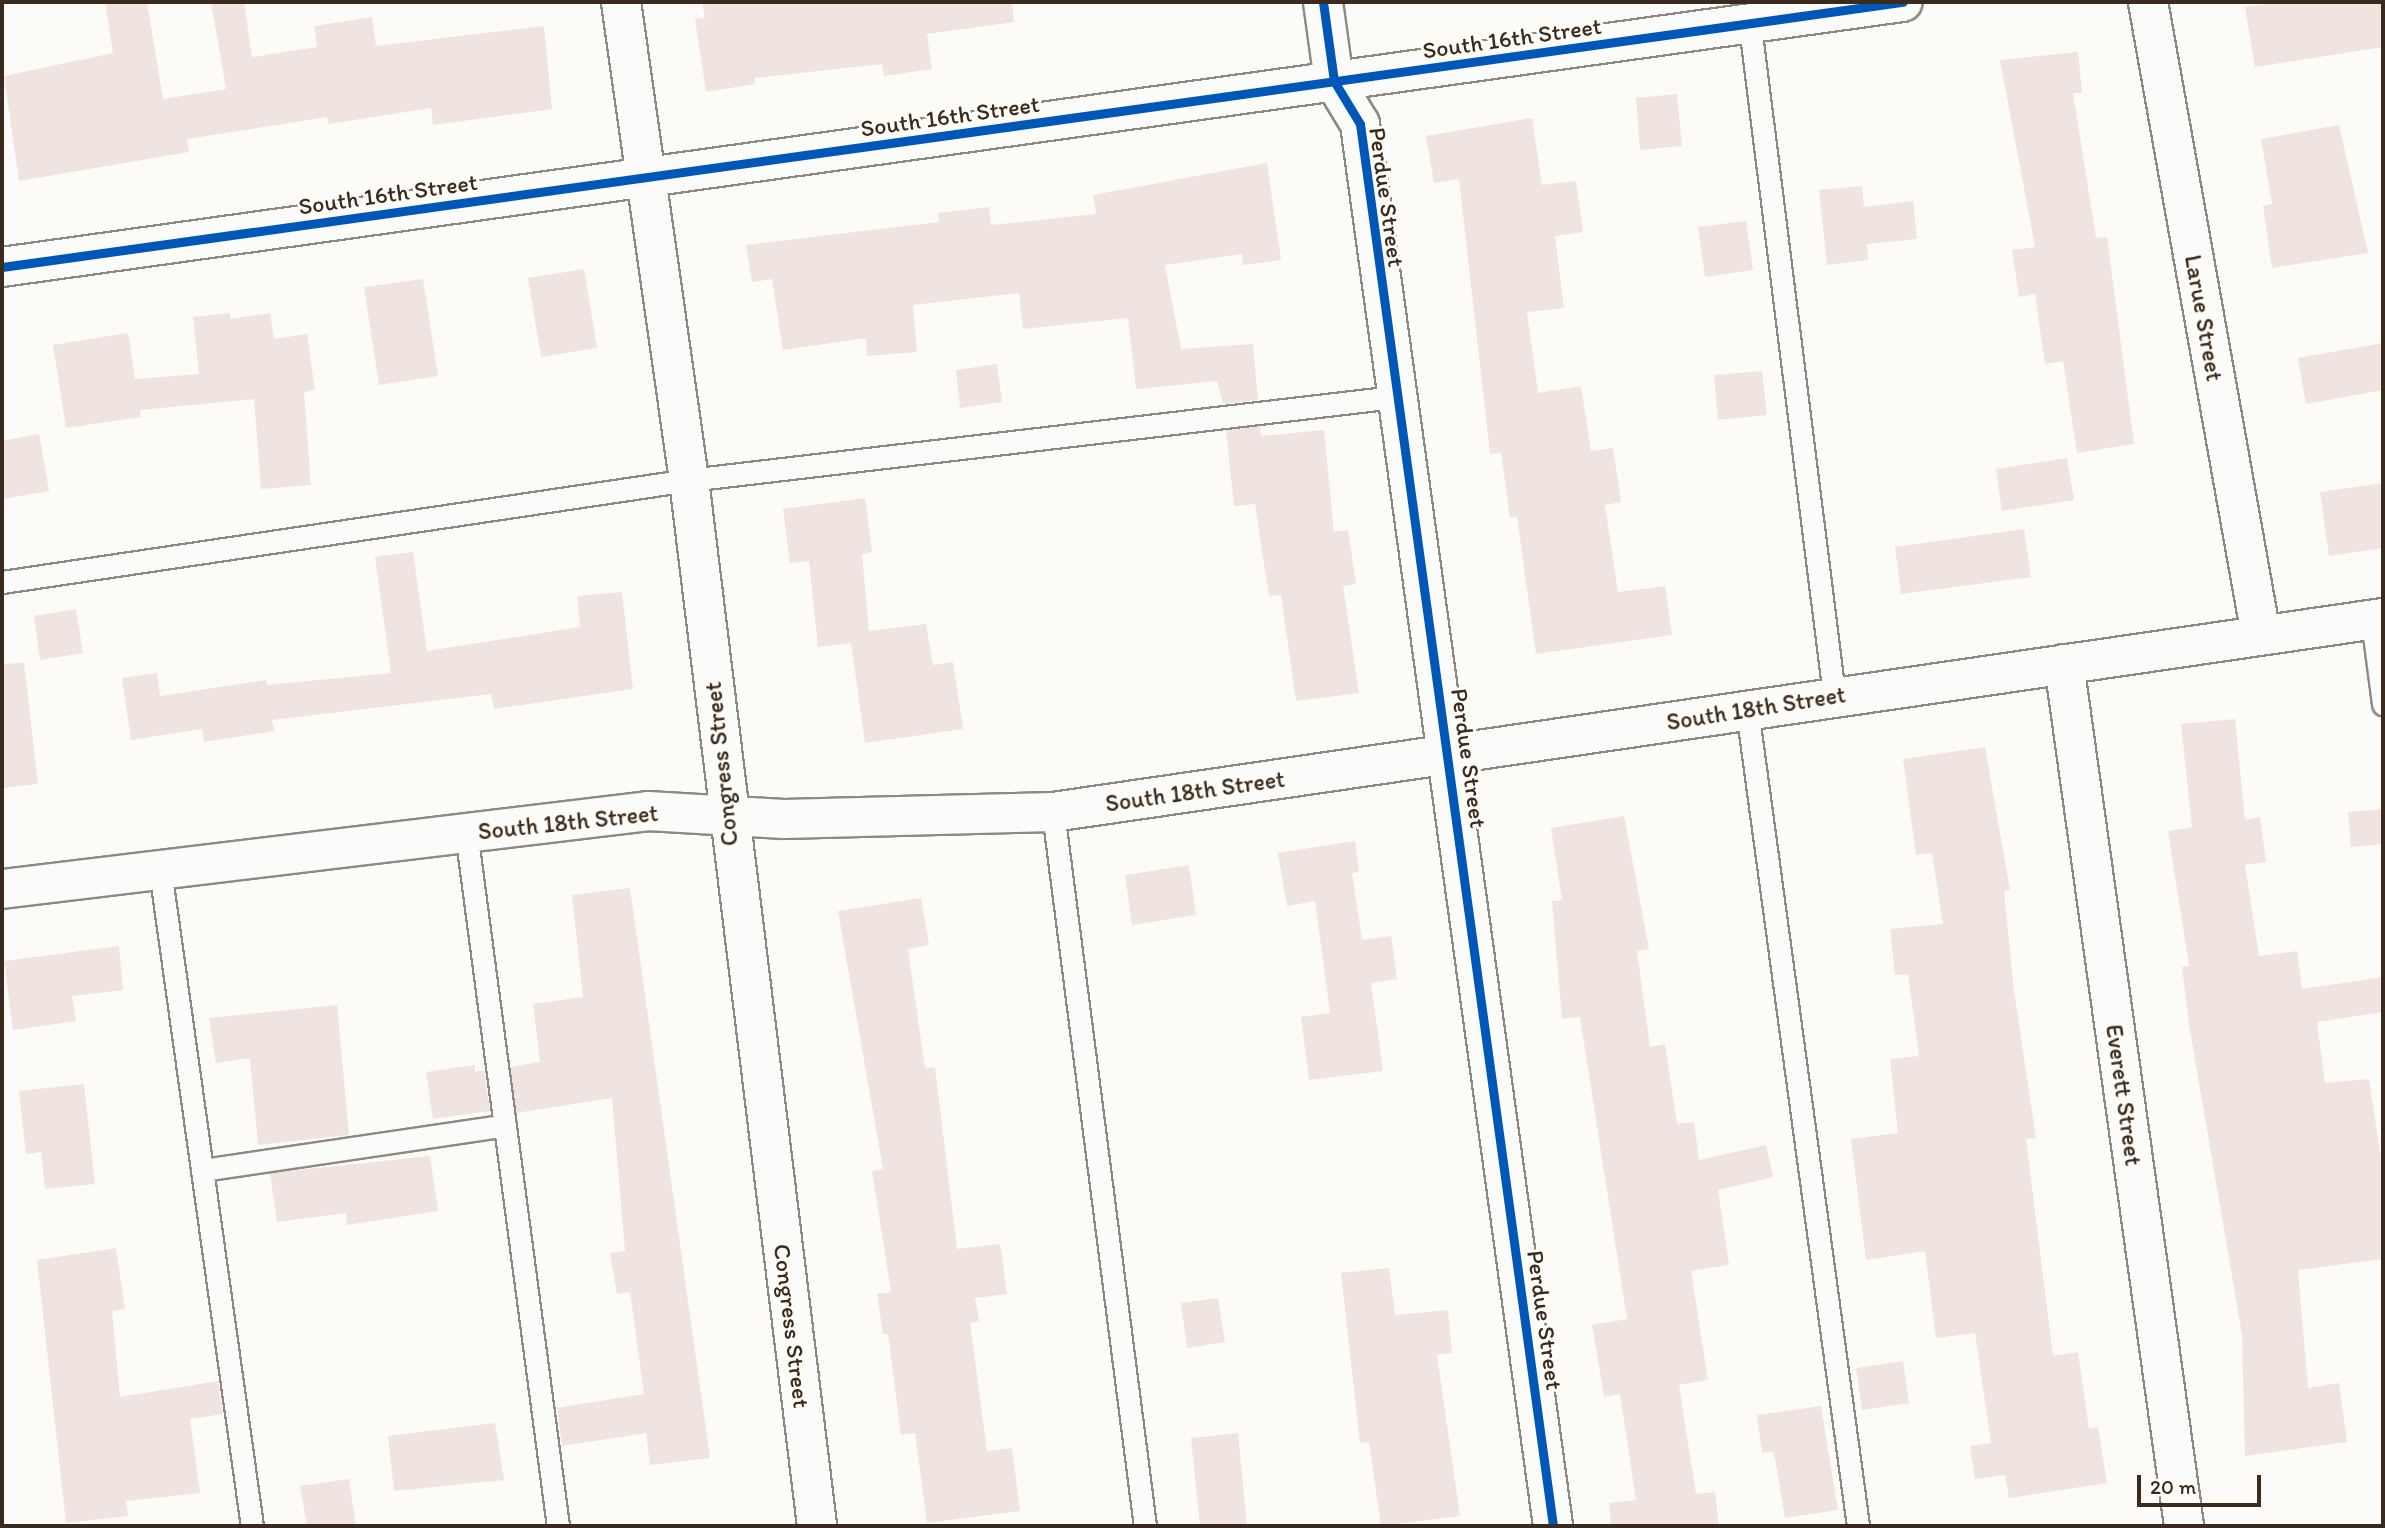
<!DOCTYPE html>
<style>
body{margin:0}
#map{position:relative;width:2385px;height:1528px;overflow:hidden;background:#fcfbf8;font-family:Itim,sans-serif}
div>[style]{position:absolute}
.building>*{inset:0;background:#efe4df}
.roads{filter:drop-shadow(2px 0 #8d8985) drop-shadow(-2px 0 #8d8985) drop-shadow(0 2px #8d8985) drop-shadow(0 -2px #8d8985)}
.lane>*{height:21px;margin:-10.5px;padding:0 10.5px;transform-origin:10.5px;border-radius:10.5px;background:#fbfbf9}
.street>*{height:38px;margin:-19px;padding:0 19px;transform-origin:19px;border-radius:19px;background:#fbfbf9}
.secondary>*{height:38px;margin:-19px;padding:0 19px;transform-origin:19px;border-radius:19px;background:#fbfbf9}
.cycleway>*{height:9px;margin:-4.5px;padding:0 4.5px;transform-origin:4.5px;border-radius:4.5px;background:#0057b8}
span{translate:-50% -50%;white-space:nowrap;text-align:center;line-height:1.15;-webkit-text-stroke:6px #fdfcf7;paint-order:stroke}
.street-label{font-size:24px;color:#3b2a1e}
.frame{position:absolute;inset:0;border:4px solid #3b2a1e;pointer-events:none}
.scale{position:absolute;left:2137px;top:1475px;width:124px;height:32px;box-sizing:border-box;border:4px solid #3b2a1e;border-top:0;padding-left:9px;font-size:21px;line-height:24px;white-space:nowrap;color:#3b2a1e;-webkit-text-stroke:5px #fdfcf7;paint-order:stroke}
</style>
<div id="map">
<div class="building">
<div style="clip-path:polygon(105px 2px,147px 2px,163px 99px,226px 89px,211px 2px,244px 2px,252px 57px,317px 47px,314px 26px,372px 17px,376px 46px,544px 26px,552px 109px,433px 125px,431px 108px,328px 124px,327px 117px,187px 139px,189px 152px,19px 181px,4px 76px,113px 53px)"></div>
<div style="clip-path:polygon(702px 2px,1012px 2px,1014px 22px,927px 34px,932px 69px,884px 76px,882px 64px,754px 78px,755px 84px,706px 92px,695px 19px,705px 18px)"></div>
<div style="clip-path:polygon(2282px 2px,2383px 2px,2383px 47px,2255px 67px,2245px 7px)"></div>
<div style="clip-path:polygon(2078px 52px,2082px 93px,2073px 93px,2096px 238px,2107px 237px,2134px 444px,2077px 453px,2063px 361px,2045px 364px,2035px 294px,2019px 297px,2012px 250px,2035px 247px,2000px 60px)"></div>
<div style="clip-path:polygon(1677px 94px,1682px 146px,1640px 150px,1636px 98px)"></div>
<div style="clip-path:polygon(1532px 118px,1542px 185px,1576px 181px,1583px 232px,1555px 236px,1564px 308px,1527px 312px,1538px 393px,1581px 386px,1591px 451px,1613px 448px,1621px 502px,1605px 505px,1618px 592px,1665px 586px,1672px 635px,1536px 654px,1517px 517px,1510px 518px,1501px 453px,1490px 454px,1459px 179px,1434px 183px,1426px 136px)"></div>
<div style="clip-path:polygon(2339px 125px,2368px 253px,2272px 268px,2263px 206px,2272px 204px,2261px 139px)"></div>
<div style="clip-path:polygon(1267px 163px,1281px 260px,1243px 265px,1242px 254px,1165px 265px,1181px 349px,1253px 344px,1258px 400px,1223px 404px,1217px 381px,1136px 389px,1128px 318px,1023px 329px,1019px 293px,913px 305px,917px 352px,867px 356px,866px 338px,783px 350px,772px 279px,752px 282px,746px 245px,939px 222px,938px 213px,989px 207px,991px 225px,1096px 214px,1093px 195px)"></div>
<div style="clip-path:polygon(1862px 186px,1864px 207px,1913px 201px,1917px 239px,1867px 244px,1868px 260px,1827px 265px,1819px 190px)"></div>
<div style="clip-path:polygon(1746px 221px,1753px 270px,1705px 277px,1698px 227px)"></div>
<div style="clip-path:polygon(584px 269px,597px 348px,541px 357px,528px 278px)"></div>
<div style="clip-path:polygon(423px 279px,438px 376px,379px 385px,364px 287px)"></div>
<div style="clip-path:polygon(230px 313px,230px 319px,270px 313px,274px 339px,307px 334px,315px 390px,304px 392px,311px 485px,261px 489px,254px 399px,140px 410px,141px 417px,66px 428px,53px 345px,128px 333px,135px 379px,199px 374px,193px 317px)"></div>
<div style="clip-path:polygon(2383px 343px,2383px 390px,2306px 404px,2298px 358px)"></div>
<div style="clip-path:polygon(997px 364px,1002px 402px,960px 408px,956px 370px)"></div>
<div style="clip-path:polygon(1762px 371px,1767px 415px,1718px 420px,1714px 375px)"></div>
<div style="clip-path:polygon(1260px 426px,1261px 436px,1324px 430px,1334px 532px,1348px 530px,1356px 584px,1343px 586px,1359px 693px,1296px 701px,1281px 595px,1269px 596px,1255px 504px,1234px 506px,1226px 430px)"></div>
<div style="clip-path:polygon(39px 434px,49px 491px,2px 499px,2px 441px)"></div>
<div style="clip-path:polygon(2067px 458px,2074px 500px,2002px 511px,1996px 469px)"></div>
<div style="clip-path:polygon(2383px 483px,2383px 548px,2329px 556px,2320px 492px)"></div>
<div style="clip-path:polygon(865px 498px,872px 552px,862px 554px,869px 631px,926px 624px,933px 665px,953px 662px,963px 729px,865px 743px,851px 643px,818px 647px,809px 561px,790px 563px,783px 509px)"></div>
<div style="clip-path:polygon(2024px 529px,2031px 577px,1901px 594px,1895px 547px)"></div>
<div style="clip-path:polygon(413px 552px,427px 651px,580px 627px,577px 596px,622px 592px,633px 689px,494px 709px,491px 694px,272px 720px,274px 731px,204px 742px,202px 729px,131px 740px,122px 678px,157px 673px,160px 696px,266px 680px,267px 685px,391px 673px,375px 557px)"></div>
<div style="clip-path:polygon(76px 609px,83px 653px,40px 660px,34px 616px)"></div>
<div style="clip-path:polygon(24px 663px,38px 784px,2px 788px,2px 664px)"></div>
<div style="clip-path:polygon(2235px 719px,2245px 820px,2260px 817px,2266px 862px,2245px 865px,2259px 956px,2297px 951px,2302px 989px,2383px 977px,2383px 1012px,2317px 1022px,2325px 1083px,2369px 1079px,2383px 1172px,2383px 1259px,2298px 1270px,2308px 1388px,2339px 1383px,2347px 1442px,2245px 1456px,2242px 1335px,2189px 1024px,2182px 967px,2189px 966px,2168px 831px,2192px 827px,2181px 724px)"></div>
<div style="clip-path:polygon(1985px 747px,2010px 890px,2004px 891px,2014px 991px,2036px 1138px,2026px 1139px,2053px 1356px,2078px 1352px,2089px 1429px,2098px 1427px,2107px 1483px,2009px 1498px,2005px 1475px,1975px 1479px,1970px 1446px,1991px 1443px,1975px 1333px,1936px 1338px,1925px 1251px,1866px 1260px,1851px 1139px,1898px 1133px,1890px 1059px,1919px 1056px,1908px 974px,1895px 975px,1890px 929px,1943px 924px,1932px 853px,1916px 855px,1903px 759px)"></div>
<div style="clip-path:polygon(2383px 809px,2383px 844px,2351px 847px,2348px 812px)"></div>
<div style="clip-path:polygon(1624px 816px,1649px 949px,1637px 951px,1650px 1047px,1665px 1044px,1677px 1124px,1694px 1122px,1699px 1160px,1766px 1145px,1773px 1177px,1718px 1190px,1729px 1265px,1691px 1271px,1708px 1380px,1679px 1385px,1696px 1494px,1715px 1492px,1719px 1526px,1611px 1526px,1609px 1503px,1636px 1500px,1620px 1394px,1604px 1397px,1592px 1325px,1627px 1319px,1580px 1017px,1562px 1019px,1552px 901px,1562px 900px,1551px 828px)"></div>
<div style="clip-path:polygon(1355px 841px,1359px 872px,1352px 873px,1362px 940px,1391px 936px,1397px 979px,1371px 983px,1383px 1071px,1309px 1080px,1301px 1017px,1330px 1013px,1315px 901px,1287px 906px,1278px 853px)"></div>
<div style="clip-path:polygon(1189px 865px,1196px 915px,1132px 925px,1125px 875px)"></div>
<div style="clip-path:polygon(630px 888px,710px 1458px,650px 1465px,646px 1433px,562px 1446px,557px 1408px,644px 1394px,630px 1292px,617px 1294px,610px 1253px,625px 1251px,612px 1098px,516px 1113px,510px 1067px,540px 1062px,533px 1004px,583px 997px,572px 895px)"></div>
<div style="clip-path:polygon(921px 898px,929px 945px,908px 949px,925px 1068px,935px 1067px,957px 1249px,1000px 1244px,1007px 1294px,975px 1298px,979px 1321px,970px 1323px,987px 1451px,1012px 1448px,1020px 1511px,927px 1523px,915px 1433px,901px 1435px,888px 1334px,883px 1334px,877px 1294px,891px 1292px,872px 1171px,883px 1169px,838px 911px)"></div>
<div style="clip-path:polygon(119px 946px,123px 990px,72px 996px,76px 1021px,13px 1030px,4px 961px)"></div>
<div style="clip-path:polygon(337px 1005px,349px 1135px,258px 1145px,250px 1058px,216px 1063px,209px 1018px)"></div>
<div style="clip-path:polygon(475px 1065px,475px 1072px,484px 1070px,490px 1111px,433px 1119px,426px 1072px)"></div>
<div style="clip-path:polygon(84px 1084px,95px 1184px,45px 1189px,41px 1152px,26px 1154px,19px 1091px)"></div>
<div style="clip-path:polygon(430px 1156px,438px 1211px,347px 1225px,346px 1213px,277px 1222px,270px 1173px)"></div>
<div style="clip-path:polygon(116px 1248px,125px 1309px,112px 1311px,120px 1397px,218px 1381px,223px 1414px,190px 1419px,200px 1493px,126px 1501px,128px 1516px,66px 1523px,37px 1260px)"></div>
<div style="clip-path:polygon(1389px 1268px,1395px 1315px,1448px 1310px,1452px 1353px,1437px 1355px,1460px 1516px,1381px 1526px,1369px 1442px,1360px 1443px,1341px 1273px)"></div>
<div style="clip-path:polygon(1218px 1298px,1225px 1342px,1187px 1348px,1181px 1303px)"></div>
<div style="clip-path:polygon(1903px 1361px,1909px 1403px,1862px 1410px,1856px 1368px)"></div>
<div style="clip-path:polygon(1821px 1406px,1838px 1510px,1785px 1518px,1774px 1452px,1762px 1453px,1757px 1415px)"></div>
<div style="clip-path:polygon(495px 1423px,504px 1480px,394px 1491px,388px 1436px)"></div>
<div style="clip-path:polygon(1238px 1433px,1247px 1526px,1200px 1526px,1191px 1438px)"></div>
<div style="clip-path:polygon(349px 1479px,356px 1526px,307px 1526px,300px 1486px)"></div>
</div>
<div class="roads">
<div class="lane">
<div style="left:1750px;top:26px;width:674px;rotate:82.84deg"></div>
<div style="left:2px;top:582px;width:695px;rotate:-8.45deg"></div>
<div style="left:689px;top:480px;width:710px;rotate:-6.71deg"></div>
<div style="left:2372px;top:620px;width:85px;rotate:82.5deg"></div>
<div style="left:1747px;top:710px;width:824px;rotate:82.25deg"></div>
<div style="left:1053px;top:812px;width:720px;rotate:82.66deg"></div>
<div style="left:466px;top:832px;width:700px;rotate:82.45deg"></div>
<div style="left:160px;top:870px;width:662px;rotate:82.02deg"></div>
<div style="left:202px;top:1170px;width:306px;rotate:-8.4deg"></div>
</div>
<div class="street">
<div style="left:621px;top:2px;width:483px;rotate:81.9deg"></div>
<div style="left:689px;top:480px;width:1054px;rotate:83.02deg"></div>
<div style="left:1323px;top:2px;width:80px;rotate:82.1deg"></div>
<div style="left:1334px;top:81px;width:50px;rotate:58.8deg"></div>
<div style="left:1360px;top:124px;width:1415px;rotate:82.16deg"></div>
<div style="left:2148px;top:2px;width:643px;rotate:79.88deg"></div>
<div style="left:2px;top:267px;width:1919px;rotate:-7.94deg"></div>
<div style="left:2064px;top:664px;width:870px;rotate:82.07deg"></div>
</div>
<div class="secondary">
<div style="left:2px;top:889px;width:651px;rotate:-6.88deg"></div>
<div style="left:648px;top:811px;width:136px;rotate:3.4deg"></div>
<div style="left:784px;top:819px;width:269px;rotate:-1.5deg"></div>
<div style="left:1053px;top:812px;width:1344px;rotate:-8.3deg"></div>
</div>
</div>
<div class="cycleway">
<div style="left:1323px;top:2px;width:80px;rotate:82.1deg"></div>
<div style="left:1334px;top:81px;width:50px;rotate:58.8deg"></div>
<div style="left:1360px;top:124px;width:1415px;rotate:82.16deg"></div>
<div style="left:2px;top:267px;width:1919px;rotate:-7.94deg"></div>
</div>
<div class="street-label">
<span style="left:1512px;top:38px;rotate:-8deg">South 16th Street</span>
<span style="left:950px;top:116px;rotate:-8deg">South 16th Street</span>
<span style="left:388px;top:194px;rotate:-8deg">South 16th Street</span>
<span style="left:1387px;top:197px;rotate:82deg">Perdue Street</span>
<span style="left:2204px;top:318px;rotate:80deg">Larue Street</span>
<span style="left:1756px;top:708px;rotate:-9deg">South 18th Street</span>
<span style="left:1469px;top:758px;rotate:82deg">Perdue Street</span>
<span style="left:721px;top:764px;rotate:-96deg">Congress Street</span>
<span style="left:1195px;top:791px;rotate:-8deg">South 18th Street</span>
<span style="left:568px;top:822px;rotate:-6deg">South 18th Street</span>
<span style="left:2124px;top:1095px;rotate:82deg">Everett Street</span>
<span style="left:1545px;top:1320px;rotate:82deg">Perdue Street</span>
<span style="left:792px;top:1326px;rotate:83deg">Congress Street</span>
</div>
<div class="frame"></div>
<div class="scale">20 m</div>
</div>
